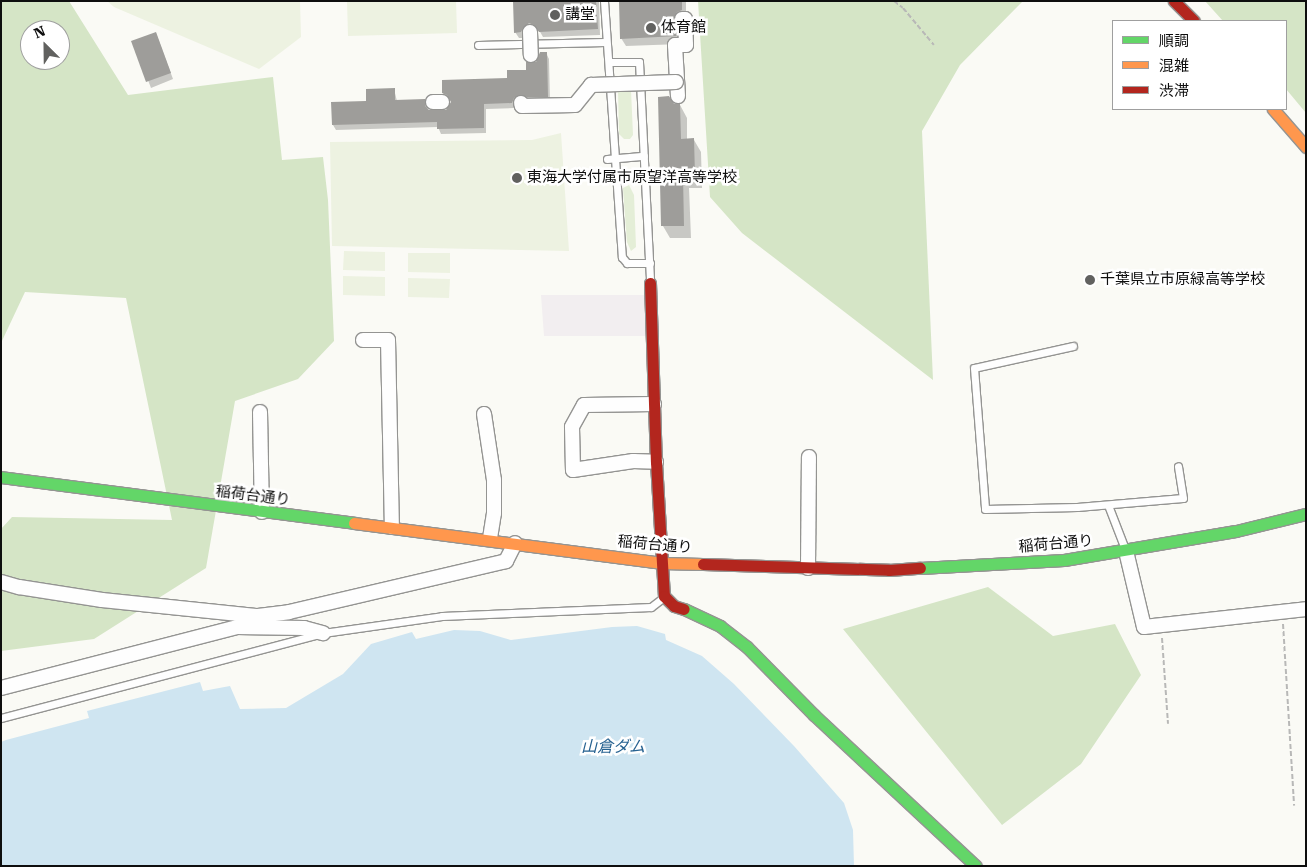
<!DOCTYPE html>
<meta charset="utf-8">
<style>
body{margin:0}
#map{position:relative;width:1307px;height:867px;overflow:hidden;background:#fafaf5;font-family:"Roboto Serif","Noto Sans JP",serif}
div>[style]{position:absolute}
.industrial>*{inset:0;background:#f2eef0}
.green>*{inset:0;background:#e4eed7}
.forest>*{inset:0;background:#d5e5c6}
.pitch>*{inset:0;background:#edf2e1}
.water>*{inset:0;background:#cfe5f1}
.shadow>*{inset:0;background:#0003}
.building>*{inset:0;background:#9e9d9a}
.path>*{height:2px;margin-top:-1px;transform-origin:0;background:repeating-linear-gradient(90deg,#b8b8b7 0 5px,transparent 0 7.5px)}
.roads{filter:drop-shadow(1px 0 #949492) drop-shadow(-1px 0 #949492) drop-shadow(0 1px #949492) drop-shadow(0 -1px #949492)}
.lane>*{height:7px;margin:-3.5px;padding:0 3.5px;transform-origin:3.5px;border-radius:3.5px;background:#fefefe}
.street>*{height:14px;margin:-7px;padding:0 7px;transform-origin:7px;border-radius:7px;background:#fefefe}
.fast>*{height:11px;margin:-5.5px;padding:0 5.5px;transform-origin:5.5px;border-radius:5.5px;background:#63d668}
.slow>*{height:11px;margin:-5.5px;padding:0 5.5px;transform-origin:5.5px;border-radius:5.5px;background:#ff974d}
.jam>*{height:11px;margin:-5.5px;padding:0 5.5px;transform-origin:5.5px;border-radius:5.5px;background:#b3261e}
.bridges{filter:drop-shadow(1px 0 #949492) drop-shadow(-1px 0 #949492) drop-shadow(0 1px #949492) drop-shadow(0 -1px #949492)}
.street-bridge>*{height:14px;margin:-7px;padding:0 7px;transform-origin:7px;border-radius:7px;background:#fefefe}
.dots>*{width:14px;height:14px;translate:-50% -50%;box-sizing:border-box;border:2px solid #fff;border-radius:50%}
span{translate:-50% -50%;white-space:nowrap;text-align:center;line-height:1.15;-webkit-text-stroke:5px #fff;paint-order:stroke}
.poi-label{font-size:15px;color:#0e0e0e}
.left{translate:0 -50%;text-align:left}
.street-label{font-size:15px;color:#0e0e0e}
.water-label{font-size:16px;color:#276291;font-style:italic}
.frame{position:absolute;inset:0;border:2px solid #0e0e0e;pointer-events:none}
.legend{position:absolute;left:1112px;top:20px;width:175px;height:90px;box-sizing:border-box;background:#fff;border:1px solid #9f9f9f;margin:0;padding:6px 9px;list-style:none;font-size:15px;color:#0e0e0e}
.legend li{display:flex;align-items:center;gap:10px;height:25px}
.legend b{width:25px;border:1px solid #9f9f9f}
.north{position:absolute;left:20px;top:20px;width:50px;height:50px;box-sizing:border-box;background:#fff;border:1px solid #9f9f9f;border-radius:50%;rotate:337deg;font-size:14px;font-weight:700;line-height:20px;text-align:center;color:#0e0e0e}
.north::after{content:'';display:block;margin:auto;width:18px;height:22px;background:#61615f;clip-path:polygon(50% 0,100% 100%,50% 72%,0 100%)}
</style>
<div id="map">
<div class="industrial">
<div style="clip-path:polygon(541px 295px,645px 295px,645px 336px,544px 336px)"></div>
</div>
<div class="green">
<div style="clip-path:polygon(618px 90px,631px 90px,633px 135px,630px 139px,624px 139px,619px 134px)"></div>
<div style="clip-path:polygon(629px 185px,634px 195px,636px 247px,631px 251px,627px 242px,623px 188px)"></div>
</div>
<div class="forest">
<div style="clip-path:polygon(evenodd,1px 1px,69px 1px,128px 95px,273px 77px,282px 160px,323px 157px,328px 200px,334px 341px,298px 379px,235px 401px,206px 568px,94px 639px,1px 651px,1px 529px,12px 517px,172px 520px,126px 298px,25px 292px,1px 343px,1px 1px,30px 30px,60px 30px,60px 60px,30px 60px,30px 30px)"></div>
<div style="clip-path:polygon(698px 1px,1023px 1px,960px 65px,922px 131px,933px 380px,742px 233px,710px 197px)"></div>
<div style="clip-path:polygon(1205px 1px,1306px 1px,1306px 113px,1286px 89px,1286px 21px,1223px 21px)"></div>
<div style="clip-path:polygon(988px 587px,1053px 636px,1115px 624px,1141px 675px,1081px 764px,1002px 825px,843px 629px)"></div>
</div>
<div class="pitch">
<div style="clip-path:polygon(107px 1px,300px 1px,301px 37px,259px 69px,114px 7px)"></div>
<div style="clip-path:polygon(347px 1px,456px 1px,457px 33px,348px 36px)"></div>
<div style="clip-path:polygon(561px 133px,569px 251px,332px 246px,330px 142px,532px 140px)"></div>
<div style="clip-path:polygon(344px 251px,385px 252px,385px 271px,343px 270px)"></div>
<div style="clip-path:polygon(408px 253px,450px 253px,450px 273px,408px 272px)"></div>
<div style="clip-path:polygon(343px 276px,385px 277px,385px 296px,343px 295px)"></div>
<div style="clip-path:polygon(408px 278px,450px 279px,449px 298px,408px 297px)"></div>
</div>
<div class="water">
<div style="clip-path:polygon(637px 626px,665px 634px,666px 640px,702px 656px,734px 684px,794px 746px,844px 803px,853px 830px,854px 866px,1px 866px,1px 742px,6px 740px,89px 718px,87px 711px,200px 682px,203px 691px,230px 686px,240px 709px,286px 708px,343px 674px,371px 644px,412px 632px,416px 639px,454px 630px,480px 631px,511px 640px,612px 627px)"></div>
</div>
<div class="shadow">
<div style="clip-path:polygon(514px 1px,599px 1px,600px 35px,543px 37px,539px 30px,533px 29px,524px 38px,519px 38px,515px 32px)"></div>
<div style="clip-path:polygon(620px 1px,686px 1px,686px 18px,682px 20px,677px 27px,681px 44px,626px 46px,621px 38px)"></div>
<div style="clip-path:polygon(156px 33px,173px 79px,151px 88px,133px 41px)"></div>
<div style="clip-path:polygon(546px 53px,549px 59px,550px 102px,517px 103px,515px 108px,486px 109px,486px 133px,441px 134px,438px 127px,336px 130px,333px 125px,367px 102px,394px 89px,397px 101px,424px 100px,428px 110px,443px 112px,450px 108px,451px 100px,446px 99px,443px 93px,508px 79px,528px 71px)"></div>
<div style="clip-path:polygon(659px 98px,680px 105px,687px 118px,687px 140px,694px 140px,701px 152px,702px 188px,689px 188px,691px 238px,670px 238px,663px 226px)"></div>
</div>
<div class="building">
<div style="clip-path:polygon(513px 1px,596px 1px,598px 29px,539px 32px,534px 25px,529px 23px,523px 28px,521px 32px,514px 33px)"></div>
<div style="clip-path:polygon(619px 1px,682px 1px,682px 10px,677px 12px,673px 19px,677px 36px,620px 39px)"></div>
<div style="clip-path:polygon(156px 32px,171px 73px,146px 82px,131px 41px)"></div>
<div style="clip-path:polygon(540px 52px,547px 52px,548px 97px,527px 97px,519px 95px,514px 98px,512px 103px,484px 104px,484px 128px,437px 129px,437px 122px,332px 125px,331px 102px,366px 101px,366px 89px,395px 88px,395px 100px,425px 99px,425px 106px,429px 110px,446px 110px,451px 102px,447px 95px,442px 93px,442px 80px,507px 78px,507px 70px,526px 70px,526px 62px,536px 62px)"></div>
<div style="clip-path:polygon(669px 96px,674px 104px,680px 104px,681px 139px,694px 138px,695px 176px,683px 176px,684px 226px,661px 226px,658px 97px)"></div>
</div>
<div class="path">
<div style="left:894px;top:1px;width:11px;rotate:38deg"></div>
<div style="left:903px;top:8px;width:48px;rotate:50deg"></div>
<div style="left:1283px;top:624px;width:182px;rotate:86.5deg"></div>
<div style="left:1162px;top:638px;width:86px;rotate:86deg"></div>
</div>
<div class="roads">
<div class="lane">
<div style="left:604px;top:1px;width:257px;rotate:86deg"></div>
<div style="left:622px;top:257px;width:8px;rotate:50deg"></div>
<div style="left:627px;top:263px;width:23px"></div>
<div style="left:478px;top:45px;width:127px;rotate:-1.4deg"></div>
<div style="left:609px;top:62px;width:30px"></div>
<div style="left:639px;top:62px;width:220px;rotate:87.1deg"></div>
<div style="left:607px;top:159px;width:37px;rotate:-5deg"></div>
<div style="left:1073px;top:346px;width:101px;rotate:167.5deg"></div>
<div style="left:974px;top:368px;width:141px;rotate:85.5deg"></div>
<div style="left:985px;top:509px;width:92px;rotate:-1.2deg"></div>
<div style="left:1077px;top:507px;width:106px;rotate:-4.9deg"></div>
<div style="left:1183px;top:498px;width:32px;rotate:-99deg"></div>
<div style="left:1108px;top:505px;width:47px;rotate:68.9deg"></div>
<div style="left:1px;top:718px;width:333px;rotate:-14.8deg"></div>
<div style="left:323px;top:633px;width:120px;rotate:-8.1deg"></div>
<div style="left:442px;top:616px;width:209px;rotate:-2.5deg"></div>
<div style="left:651px;top:607px;width:16px;rotate:-38deg"></div>
</div>
<div class="street">
<div style="left:678px;top:96px;width:51px;rotate:-93.4deg"></div>
<div style="left:675px;top:45px;width:11px"></div>
<div style="left:686px;top:45px;width:26px;rotate:-92deg"></div>
<div style="left:685px;top:19px;width:3px;rotate:180deg"></div>
<div style="left:433px;top:102px;width:9px"></div>
<div style="left:363px;top:340px;width:25px"></div>
<div style="left:388px;top:340px;width:187px;rotate:88.8deg"></div>
<div style="left:654px;top:404px;width:70px;rotate:179.2deg"></div>
<div style="left:584px;top:405px;width:25px;rotate:119deg"></div>
<div style="left:572px;top:427px;width:43px;rotate:88.7deg"></div>
<div style="left:573px;top:470px;width:61px;rotate:-8.5deg"></div>
<div style="left:633px;top:461px;width:23px;rotate:2deg"></div>
<div style="left:260px;top:412px;width:100px;rotate:88.9deg"></div>
<div style="left:484px;top:414px;width:67px;rotate:81.4deg"></div>
<div style="left:494px;top:480px;width:33px;rotate:90deg"></div>
<div style="left:494px;top:513px;width:26px;rotate:99deg"></div>
<div style="left:1126px;top:551px;width:78px;rotate:76.7deg"></div>
<div style="left:1144px;top:627px;width:163px;rotate:-6.3deg"></div>
<div style="left:808px;top:568px;width:111px;rotate:-89.5deg"></div>
<div style="left:1px;top:582px;width:19px;rotate:16deg"></div>
<div style="left:19px;top:587px;width:84px;rotate:8.9deg"></div>
<div style="left:102px;top:600px;width:157px;rotate:5.9deg"></div>
<div style="left:258px;top:616px;width:31px;rotate:-7deg"></div>
<div style="left:289px;top:612px;width:223px;rotate:-13.2deg"></div>
<div style="left:506px;top:561px;width:20px;rotate:-63deg"></div>
<div style="left:1px;top:688px;width:244px;rotate:-14.5deg"></div>
<div style="left:237px;top:627px;width:67px;rotate:0.9deg"></div>
<div style="left:304px;top:628px;width:20px;rotate:15deg"></div>
</div>
<div class="fast">
<div style="left:1px;top:477px;width:356px;rotate:7.4deg"></div>
<div style="left:920px;top:568px;width:144px;rotate:-3.2deg"></div>
<div style="left:1064px;top:560px;width:174px;rotate:-9.6deg"></div>
<div style="left:1236px;top:531px;width:72px;rotate:-13.7deg"></div>
<div style="left:684px;top:609px;width:40px;rotate:25deg"></div>
<div style="left:720px;top:626px;width:34px;rotate:38deg"></div>
<div style="left:747px;top:647px;width:95px;rotate:45.4deg"></div>
<div style="left:814px;top:715px;width:221px;rotate:43deg"></div>
</div>
<div class="slow">
<div style="left:1273px;top:109px;width:50px;rotate:49deg"></div>
<div style="left:354px;top:523px;width:311px;rotate:7.4deg"></div>
<div style="left:662px;top:563px;width:41px;rotate:1.4deg"></div>
</div>
<div class="jam">
<div style="left:1174px;top:1px;width:28px;rotate:45deg"></div>
<div style="left:650px;top:283px;width:179px;rotate:88.1deg"></div>
<div style="left:656px;top:462px;width:134px;rotate:86.6deg"></div>
<div style="left:664px;top:596px;width:14px;rotate:45deg"></div>
<div style="left:674px;top:606px;width:10px;rotate:17deg"></div>
<div style="left:703px;top:564px;width:186px;rotate:1.8deg"></div>
<div style="left:889px;top:570px;width:31px;rotate:-4deg"></div>
</div>
</div>
<div class="bridges">
<div class="street-bridge">
<div style="left:530px;top:32px;width:23px;rotate:88deg"></div>
<div style="left:521px;top:103px;width:3px;rotate:72deg"></div>
<div style="left:522px;top:106px;width:53px;rotate:-1.1deg"></div>
<div style="left:575px;top:105px;width:26px;rotate:-51deg"></div>
<div style="left:591px;top:85px;width:85px;rotate:-2deg"></div>
</div>
</div>
<div class="dots">
<div style="left:555px;top:15px;background:#61615f"></div>
<div style="left:651px;top:28px;background:#61615f"></div>
<div style="left:517px;top:178px;background:#61615f"></div>
<div style="left:1090px;top:280px;background:#61615f"></div>
</div>
<div class="poi-label">
<span class="left" style="left:565px;top:15px">講堂</span>
<span class="left" style="left:661px;top:28px">体育館</span>
<span class="left" style="left:527px;top:178px">東海大学付属市原望洋高等学校</span>
<span class="left" style="left:1100px;top:280px">千葉県立市原緑高等学校</span>
</div>
<div class="street-label">
<span style="left:253px;top:496px;rotate:7deg">稲荷台通り</span>
<span style="left:1056px;top:544px;rotate:-5deg">稲荷台通り</span>
<span style="left:655px;top:545px;rotate:5deg">稲荷台通り</span>
</div>
<div class="water-label">
<span style="left:613px;top:747px">山倉ダム</span>
</div>
<div class="frame"></div>
<ul class="legend">
<li><b style="height:6px;background:#63d668"></b>順調</li>
<li><b style="height:6px;background:#ff974d"></b>混雑</li>
<li><b style="height:6px;background:#b3261e"></b>渋滞</li>
</ul>
<div class="north">N</div>
</div>
